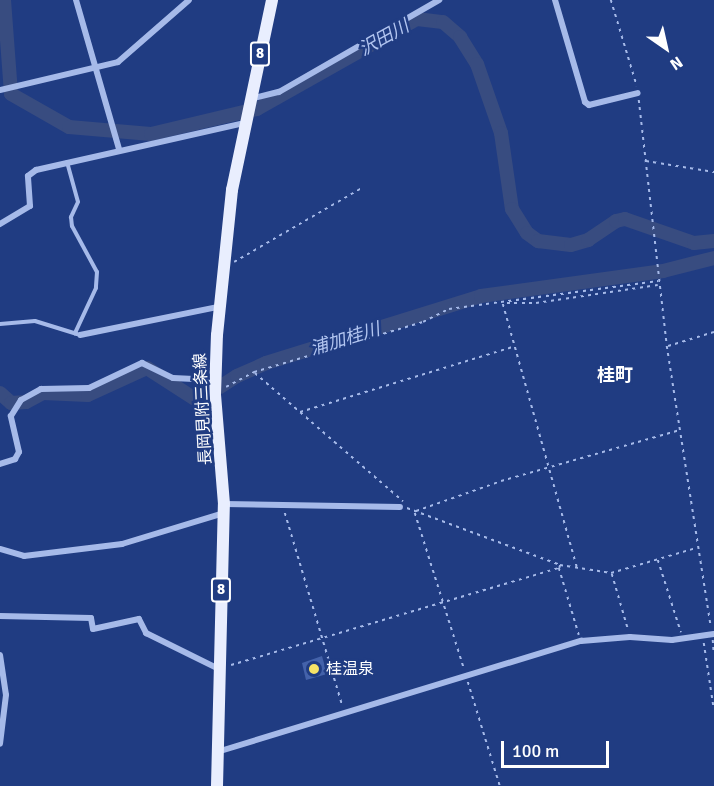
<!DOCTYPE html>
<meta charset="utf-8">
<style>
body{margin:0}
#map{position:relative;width:714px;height:786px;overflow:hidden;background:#203c82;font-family:Signika,"Noto Sans JP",sans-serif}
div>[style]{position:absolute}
.river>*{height:14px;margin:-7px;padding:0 7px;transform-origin:7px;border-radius:7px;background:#384c80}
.building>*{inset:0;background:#4462aa}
.path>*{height:1.5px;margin-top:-0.75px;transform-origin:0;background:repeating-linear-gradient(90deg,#a6bae9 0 3px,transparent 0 7.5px)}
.lane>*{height:4px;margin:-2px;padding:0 2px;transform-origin:2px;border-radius:2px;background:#a6bae9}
.street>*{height:6px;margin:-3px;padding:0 3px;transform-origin:3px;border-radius:3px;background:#a6bae9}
.primary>*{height:12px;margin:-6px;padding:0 6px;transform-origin:6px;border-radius:6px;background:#e9eefe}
.dots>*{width:16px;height:16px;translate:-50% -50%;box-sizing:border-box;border:3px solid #203c82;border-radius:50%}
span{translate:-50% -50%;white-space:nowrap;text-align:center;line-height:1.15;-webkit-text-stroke:5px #203c82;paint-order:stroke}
.shield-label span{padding:2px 4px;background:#203c82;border:2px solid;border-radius:4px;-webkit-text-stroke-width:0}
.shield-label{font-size:15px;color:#fff;font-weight:700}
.street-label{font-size:16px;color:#fff}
.poi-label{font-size:16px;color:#fff}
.left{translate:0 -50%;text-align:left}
.water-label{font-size:18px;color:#b2c5f0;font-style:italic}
.neighbourhood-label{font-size:18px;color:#fff;font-weight:700}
.north{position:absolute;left:636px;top:18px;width:60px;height:60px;-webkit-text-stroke:4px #203c82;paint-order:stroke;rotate:146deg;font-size:16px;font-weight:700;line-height:24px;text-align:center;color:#fff}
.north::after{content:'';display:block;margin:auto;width:21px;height:27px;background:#fff;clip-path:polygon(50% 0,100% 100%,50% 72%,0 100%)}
.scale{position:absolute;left:501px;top:741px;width:108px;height:27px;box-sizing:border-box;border:3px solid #fff;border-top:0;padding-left:8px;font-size:18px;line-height:21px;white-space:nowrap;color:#fff;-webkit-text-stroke:4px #203c82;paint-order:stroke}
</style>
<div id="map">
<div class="river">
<div style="left:4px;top:0;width:94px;rotate:85.7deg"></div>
<div style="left:11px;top:94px;width:67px;rotate:29.6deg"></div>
<div style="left:69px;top:127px;width:82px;rotate:4.9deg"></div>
<div style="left:151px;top:134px;width:109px;rotate:-13.3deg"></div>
<div style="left:257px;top:109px;width:184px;rotate:-29.4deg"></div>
<div style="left:417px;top:19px;width:26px;rotate:7deg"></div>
<div style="left:443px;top:22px;width:23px;rotate:41deg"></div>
<div style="left:460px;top:37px;width:32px;rotate:58deg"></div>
<div style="left:477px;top:64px;width:73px;rotate:70.8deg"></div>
<div style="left:501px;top:133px;width:77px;rotate:81.8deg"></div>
<div style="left:512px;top:209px;width:28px;rotate:58deg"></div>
<div style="left:527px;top:233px;width:14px;rotate:36deg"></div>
<div style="left:538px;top:241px;width:33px;rotate:7deg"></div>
<div style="left:571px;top:245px;width:18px;rotate:-16deg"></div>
<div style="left:588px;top:240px;width:34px;rotate:-34deg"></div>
<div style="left:616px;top:221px;width:9px;rotate:-13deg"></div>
<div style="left:625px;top:219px;width:73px;rotate:19.2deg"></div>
<div style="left:694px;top:243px;width:20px;rotate:-6deg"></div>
<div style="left:0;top:393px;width:15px;rotate:42deg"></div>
<div style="left:11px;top:403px;width:15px;rotate:-4deg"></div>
<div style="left:26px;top:402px;width:19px;rotate:-28deg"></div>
<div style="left:43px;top:393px;width:45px;rotate:2.5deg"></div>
<div style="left:88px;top:395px;width:65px;rotate:-24.6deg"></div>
<div style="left:147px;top:368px;width:61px;rotate:32.9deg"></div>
<div style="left:198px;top:401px;width:46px;rotate:-32.7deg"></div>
<div style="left:237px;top:376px;width:32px;rotate:-24deg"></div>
<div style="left:266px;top:363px;width:225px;rotate:-17.3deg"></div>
<div style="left:481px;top:296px;width:184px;rotate:-7.8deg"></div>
<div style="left:663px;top:271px;width:53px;rotate:-14.3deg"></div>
</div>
<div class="building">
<div style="clip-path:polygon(322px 656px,327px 674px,306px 680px,302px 663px)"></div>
</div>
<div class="path">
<div style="left:611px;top:0;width:90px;rotate:73.2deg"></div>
<div style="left:639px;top:100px;width:248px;rotate:83.5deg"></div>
<div style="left:667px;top:346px;width:284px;rotate:81.1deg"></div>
<div style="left:646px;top:161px;width:69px;rotate:9.2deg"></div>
<div style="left:234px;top:262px;width:146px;rotate:-30.1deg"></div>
<div style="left:507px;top:303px;width:29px"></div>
<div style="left:536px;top:303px;width:123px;rotate:-8.4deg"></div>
<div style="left:503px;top:304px;width:274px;rotate:74.3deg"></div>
<div style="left:668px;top:346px;width:48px;rotate:-16.9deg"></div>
<div style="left:255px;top:373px;width:196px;rotate:40.9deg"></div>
<div style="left:226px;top:387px;width:32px;rotate:-28deg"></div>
<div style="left:254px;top:372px;width:176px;rotate:-16.5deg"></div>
<div style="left:423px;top:322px;width:29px;rotate:-27deg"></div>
<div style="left:449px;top:309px;width:211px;rotate:-7.6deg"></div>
<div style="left:300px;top:412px;width:223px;rotate:-17deg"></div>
<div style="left:407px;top:508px;width:163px;rotate:20.4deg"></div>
<div style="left:560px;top:565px;width:52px;rotate:8.9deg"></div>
<div style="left:611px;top:573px;width:89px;rotate:-16.4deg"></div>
<div style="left:416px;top:511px;width:90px;rotate:-19.4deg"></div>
<div style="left:501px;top:481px;width:186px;rotate:-15.9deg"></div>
<div style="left:285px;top:513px;width:202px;rotate:73.4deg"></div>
<div style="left:415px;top:513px;width:163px;rotate:72.5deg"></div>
<div style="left:658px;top:560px;width:76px;rotate:72.3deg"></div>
<div style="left:559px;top:568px;width:70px;rotate:73.4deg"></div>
<div style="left:612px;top:574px;width:57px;rotate:73.8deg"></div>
<div style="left:713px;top:640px;width:14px;rotate:86deg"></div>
<div style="left:704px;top:643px;width:67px;rotate:81.4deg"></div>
<div style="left:231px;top:665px;width:342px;rotate:-16.5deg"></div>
<div style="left:559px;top:568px;width:3px;rotate:-72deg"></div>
<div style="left:468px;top:682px;width:109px;rotate:72.9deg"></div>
</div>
<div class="lane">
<div style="left:67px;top:162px;width:41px;rotate:74.6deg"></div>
<div style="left:78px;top:202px;width:17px;rotate:115deg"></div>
<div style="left:71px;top:217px;width:9px;rotate:84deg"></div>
<div style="left:72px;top:226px;width:52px;rotate:61.5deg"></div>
<div style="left:97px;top:272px;width:16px;rotate:94deg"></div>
<div style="left:96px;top:288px;width:50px;rotate:115deg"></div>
<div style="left:0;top:324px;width:35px;rotate:-5deg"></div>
<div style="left:35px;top:321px;width:44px;rotate:17.2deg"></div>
</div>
<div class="street">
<div style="left:76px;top:0;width:155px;rotate:73.9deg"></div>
<div style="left:555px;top:0;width:106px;rotate:73.6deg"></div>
<div style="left:585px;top:102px;width:5px;rotate:37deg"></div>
<div style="left:589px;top:105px;width:50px;rotate:-13.8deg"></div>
<div style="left:0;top:90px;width:121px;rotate:-13.3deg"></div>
<div style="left:118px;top:62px;width:94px;rotate:-41.1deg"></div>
<div style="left:250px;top:99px;width:30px;rotate:-14deg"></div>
<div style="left:279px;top:92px;width:185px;rotate:-29.9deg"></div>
<div style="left:0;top:224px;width:35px;rotate:-31deg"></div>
<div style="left:30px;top:206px;width:30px;rotate:-94deg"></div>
<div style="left:28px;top:176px;width:10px;rotate:-37deg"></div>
<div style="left:36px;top:170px;width:213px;rotate:-12.7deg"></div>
<div style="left:80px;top:335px;width:141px;rotate:-11.5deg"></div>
<div style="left:0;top:464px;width:16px;rotate:-18deg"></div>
<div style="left:15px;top:459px;width:8px;rotate:-60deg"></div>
<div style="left:19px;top:452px;width:37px;rotate:-103deg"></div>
<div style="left:11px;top:416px;width:19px;rotate:-58deg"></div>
<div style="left:21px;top:400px;width:23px;rotate:-29deg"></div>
<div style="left:41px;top:389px;width:48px;rotate:-1.2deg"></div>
<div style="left:89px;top:388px;width:59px;rotate:-25.3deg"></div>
<div style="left:142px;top:363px;width:34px;rotate:26deg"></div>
<div style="left:173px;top:378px;width:42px;rotate:2.7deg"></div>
<div style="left:224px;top:504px;width:176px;rotate:1deg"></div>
<div style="left:0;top:549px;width:25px;rotate:16deg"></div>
<div style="left:24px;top:556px;width:99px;rotate:-7deg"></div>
<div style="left:122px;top:544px;width:107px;rotate:-16.9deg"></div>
<div style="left:0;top:616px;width:91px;rotate:1.3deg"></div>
<div style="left:91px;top:618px;width:11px;rotate:80deg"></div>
<div style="left:93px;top:629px;width:47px;rotate:-12.3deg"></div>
<div style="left:139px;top:619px;width:16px;rotate:63deg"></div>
<div style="left:146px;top:633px;width:81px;rotate:26.3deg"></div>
<div style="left:0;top:655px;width:40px;rotate:81.5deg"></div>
<div style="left:6px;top:695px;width:49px;rotate:97deg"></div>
<div style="left:217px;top:752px;width:381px;rotate:-17deg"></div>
<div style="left:581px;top:641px;width:49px;rotate:-4.7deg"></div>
<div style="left:630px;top:637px;width:42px;rotate:4.1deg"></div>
<div style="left:672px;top:640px;width:42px;rotate:-8.1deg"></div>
</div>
<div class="primary">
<div style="left:217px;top:786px;width:282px;rotate:-88.6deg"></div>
<div style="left:224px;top:504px;width:110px;rotate:-94.7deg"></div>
<div style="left:215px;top:394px;width:59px;rotate:-88.1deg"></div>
<div style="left:217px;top:335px;width:146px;rotate:-84.1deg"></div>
<div style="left:232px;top:190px;width:194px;rotate:-78.1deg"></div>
</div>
<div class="dots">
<div style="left:314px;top:669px;background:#f6e367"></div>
</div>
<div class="shield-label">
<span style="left:260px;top:54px">8</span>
<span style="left:221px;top:590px">8</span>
</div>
<div class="street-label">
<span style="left:203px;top:409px;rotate:-93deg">長岡見附三条線</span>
</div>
<div class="poi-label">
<span class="left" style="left:326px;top:669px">桂温泉</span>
</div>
<div class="water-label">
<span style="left:384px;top:38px;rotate:-29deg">沢田川</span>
<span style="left:345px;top:339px;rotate:-17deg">浦加桂川</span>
</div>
<div class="neighbourhood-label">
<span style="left:615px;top:375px">桂町</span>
</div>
<div class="north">N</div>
<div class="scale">100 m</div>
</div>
